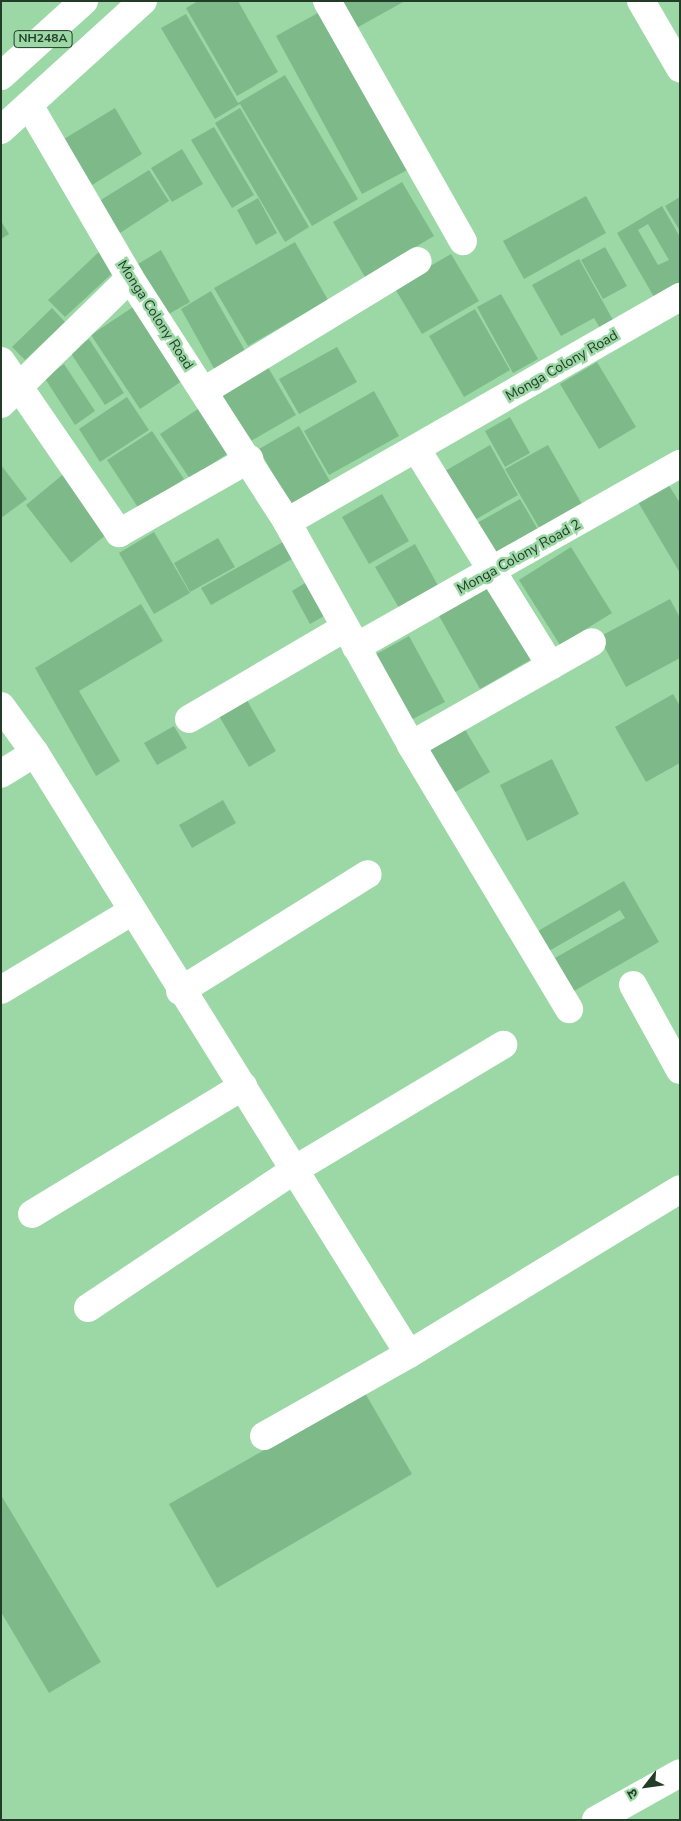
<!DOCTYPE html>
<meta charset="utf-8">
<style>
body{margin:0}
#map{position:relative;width:681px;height:1821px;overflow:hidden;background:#9bd8a5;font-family:"Nunito Sans","Noto Sans Devanagari",sans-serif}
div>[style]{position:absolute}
.building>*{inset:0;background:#7eba89}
.street>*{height:28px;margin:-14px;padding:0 14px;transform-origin:14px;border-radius:14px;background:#fff}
.secondary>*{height:28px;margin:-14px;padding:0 14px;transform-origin:14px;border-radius:14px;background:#fff}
.highway>*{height:28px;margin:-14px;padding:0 14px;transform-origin:14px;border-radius:14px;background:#fff}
span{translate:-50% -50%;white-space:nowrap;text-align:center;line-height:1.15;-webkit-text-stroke:5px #9bd8a5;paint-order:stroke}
.shield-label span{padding:1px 4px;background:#9bd8a5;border:1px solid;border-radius:4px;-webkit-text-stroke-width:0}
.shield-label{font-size:12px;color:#233c28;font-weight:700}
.street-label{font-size:14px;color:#233c28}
.frame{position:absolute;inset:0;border:2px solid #233c28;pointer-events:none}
.north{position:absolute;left:621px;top:1761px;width:50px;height:50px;-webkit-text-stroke:4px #9bd8a5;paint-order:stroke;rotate:240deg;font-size:14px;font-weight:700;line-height:20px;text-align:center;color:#233c28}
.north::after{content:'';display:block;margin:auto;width:18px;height:22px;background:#233c28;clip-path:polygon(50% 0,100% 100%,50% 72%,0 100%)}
</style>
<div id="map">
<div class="building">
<div style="clip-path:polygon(198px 1px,238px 1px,278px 72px,237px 96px,186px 8px)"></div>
<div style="clip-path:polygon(335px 1px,405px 1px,351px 31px)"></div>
<div style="clip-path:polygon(325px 9px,411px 168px,362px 194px,276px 36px)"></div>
<div style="clip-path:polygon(186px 14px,238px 103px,285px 75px,358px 199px,312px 226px,240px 104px,215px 119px,161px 28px)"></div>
<div style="clip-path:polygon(115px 108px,142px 154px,92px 185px,64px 139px)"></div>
<div style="clip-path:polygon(240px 108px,309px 227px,285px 242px,215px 123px)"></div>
<div style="clip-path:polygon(214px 127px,254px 195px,232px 208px,191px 140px)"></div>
<div style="clip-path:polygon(182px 149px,203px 184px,172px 202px,151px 168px)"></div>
<div style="clip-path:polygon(149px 170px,169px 201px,117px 235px,96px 203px)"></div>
<div style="clip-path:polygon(402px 182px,434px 236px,365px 277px,333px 222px)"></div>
<div style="clip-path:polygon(586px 196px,606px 233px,524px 279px,503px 241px)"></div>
<div style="clip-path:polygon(680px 197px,680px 231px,665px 206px)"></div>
<div style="clip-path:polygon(258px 198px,277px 233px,256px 245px,237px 210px)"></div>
<div style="clip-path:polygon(evenodd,662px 206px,680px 237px,680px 282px,654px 297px,617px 233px,662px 206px,648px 224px,669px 260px,658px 265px,638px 230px,648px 224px)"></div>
<div style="clip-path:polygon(1px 221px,9px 234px,1px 239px)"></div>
<div style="clip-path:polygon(295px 242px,328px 300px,248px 346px,214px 288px)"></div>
<div style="clip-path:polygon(605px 247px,627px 286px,603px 299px,581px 260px)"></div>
<div style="clip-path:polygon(102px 249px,119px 267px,65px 317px,48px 300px)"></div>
<div style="clip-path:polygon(161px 250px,190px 302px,167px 315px,138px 264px)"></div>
<div style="clip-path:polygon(451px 254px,479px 301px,422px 334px,394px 287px)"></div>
<div style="clip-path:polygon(579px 259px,613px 320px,600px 328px,594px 318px,561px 336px,532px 285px)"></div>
<div style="clip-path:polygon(211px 291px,247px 354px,216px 372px,181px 309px)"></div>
<div style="clip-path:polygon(501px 294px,538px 359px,513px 373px,477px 307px)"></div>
<div style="clip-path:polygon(139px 303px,188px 377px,140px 409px,91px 335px)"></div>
<div style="clip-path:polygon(52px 308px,65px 322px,25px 360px,12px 347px)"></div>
<div style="clip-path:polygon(475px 309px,510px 370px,464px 397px,429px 336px)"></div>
<div style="clip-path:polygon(89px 339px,124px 393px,105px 405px,70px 352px)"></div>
<div style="clip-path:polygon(337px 347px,357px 382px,299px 414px,279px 379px)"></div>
<div style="clip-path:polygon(597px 362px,636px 427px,599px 449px,560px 384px)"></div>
<div style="clip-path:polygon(64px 364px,95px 411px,75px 425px,44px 377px)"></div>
<div style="clip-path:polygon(266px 364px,296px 415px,249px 442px,220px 391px)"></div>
<div style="clip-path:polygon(374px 391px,399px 436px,329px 475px,304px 431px)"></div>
<div style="clip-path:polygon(127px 397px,149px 430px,100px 462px,79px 429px)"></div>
<div style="clip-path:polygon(201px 407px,230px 452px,190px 479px,160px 434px)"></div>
<div style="clip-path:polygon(510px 417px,530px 453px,505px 467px,485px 431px)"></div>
<div style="clip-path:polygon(299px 426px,332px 485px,292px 508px,259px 449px)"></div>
<div style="clip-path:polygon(152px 431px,184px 479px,139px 509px,107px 460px)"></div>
<div style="clip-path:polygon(490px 445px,518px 495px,473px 521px,445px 471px)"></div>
<div style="clip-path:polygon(548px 445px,583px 506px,541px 531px,505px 469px)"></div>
<div style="clip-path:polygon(1px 465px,27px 499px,1px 518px)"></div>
<div style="clip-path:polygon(66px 472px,112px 530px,71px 563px,26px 505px)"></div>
<div style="clip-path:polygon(668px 484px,680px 503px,680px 573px,638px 502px)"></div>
<div style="clip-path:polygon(382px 494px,409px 541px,369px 564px,342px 517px)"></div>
<div style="clip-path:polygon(520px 499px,540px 533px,496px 557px,477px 523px)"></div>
<div style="clip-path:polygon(154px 532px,190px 593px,154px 614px,119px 553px)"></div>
<div style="clip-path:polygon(218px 538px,235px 567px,190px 592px,174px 563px)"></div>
<div style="clip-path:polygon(283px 542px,292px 559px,211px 605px,201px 588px)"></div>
<div style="clip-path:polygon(415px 544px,441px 591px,402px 613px,375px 567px)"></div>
<div style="clip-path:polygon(571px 547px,612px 613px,560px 645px,519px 580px)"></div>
<div style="clip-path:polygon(305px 583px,324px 616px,310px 624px,292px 591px)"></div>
<div style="clip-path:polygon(490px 584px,532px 659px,480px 689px,438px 614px)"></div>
<div style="clip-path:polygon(670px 599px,680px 618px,680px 658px,626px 687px,599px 637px)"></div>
<div style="clip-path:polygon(141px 604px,163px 641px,79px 691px,120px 761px,96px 776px,35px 668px)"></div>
<div style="clip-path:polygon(409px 636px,445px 702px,409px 721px,373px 656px)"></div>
<div style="clip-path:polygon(673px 694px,680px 706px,680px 763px,646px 782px,615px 727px)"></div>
<div style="clip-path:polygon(244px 695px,276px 751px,249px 767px,216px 711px)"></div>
<div style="clip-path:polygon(174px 726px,187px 748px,157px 765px,144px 743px)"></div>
<div style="clip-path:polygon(463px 726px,490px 772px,452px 794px,425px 749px)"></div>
<div style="clip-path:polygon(552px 759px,579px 814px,527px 841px,500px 785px)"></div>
<div style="clip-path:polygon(223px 800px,236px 823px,192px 848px,179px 825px)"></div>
<div style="clip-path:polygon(624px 881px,659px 942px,574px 991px,555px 958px,625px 918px,620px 910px,549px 951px,538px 931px)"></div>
<div style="clip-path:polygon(365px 1393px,412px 1474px,217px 1588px,169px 1504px)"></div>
<div style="clip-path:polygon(1px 1495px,101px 1662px,49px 1693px,1px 1612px)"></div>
</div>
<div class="street">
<div style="left:327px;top:1px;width:276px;rotate:60.5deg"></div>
<div style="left:641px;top:1px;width:78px;rotate:59.8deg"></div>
<div style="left:29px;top:105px;width:200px;rotate:59.7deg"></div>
<div style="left:130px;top:278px;width:290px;rotate:57.2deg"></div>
<div style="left:287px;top:522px;width:255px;rotate:60.9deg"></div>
<div style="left:411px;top:745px;width:308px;rotate:59.1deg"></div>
<div style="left:1px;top:361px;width:209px;rotate:55.5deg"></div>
<div style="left:119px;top:533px;width:150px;rotate:-29.6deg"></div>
<div style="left:204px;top:391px;width:250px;rotate:-31.3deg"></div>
<div style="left:1px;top:404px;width:180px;rotate:-44.3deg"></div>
<div style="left:417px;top:450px;width:254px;rotate:58.2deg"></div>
<div style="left:287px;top:522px;width:453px;rotate:-29.8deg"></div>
<div style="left:356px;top:647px;width:372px;rotate:-29.5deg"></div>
<div style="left:1px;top:706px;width:58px;rotate:54.1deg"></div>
<div style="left:35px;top:753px;width:708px;rotate:58.11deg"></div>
<div style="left:189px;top:719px;width:181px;rotate:-30.3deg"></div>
<div style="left:411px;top:745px;width:208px;rotate:-29.6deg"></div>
<div style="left:1px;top:774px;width:40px;rotate:-32deg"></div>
<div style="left:633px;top:985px;width:97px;rotate:61.1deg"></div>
<div style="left:1px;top:990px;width:152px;rotate:-31deg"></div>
<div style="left:180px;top:991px;width:221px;rotate:-31.9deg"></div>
<div style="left:32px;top:1214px;width:247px;rotate:-31.2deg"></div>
<div style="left:88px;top:1308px;width:248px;rotate:-33.8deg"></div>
<div style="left:294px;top:1170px;width:244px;rotate:-30.9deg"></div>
<div style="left:264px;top:1436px;width:167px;rotate:-29.5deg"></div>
<div style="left:409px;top:1354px;width:317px;rotate:-31.3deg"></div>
<div style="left:596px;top:1820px;width:96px;rotate:-29.2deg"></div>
</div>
<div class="secondary">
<div style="left:1px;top:130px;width:192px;rotate:-42.3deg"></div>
</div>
<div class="highway">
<div style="left:1px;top:76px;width:112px;rotate:-42.1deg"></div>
</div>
<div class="shield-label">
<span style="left:43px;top:39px">NH248A</span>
</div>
<div class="street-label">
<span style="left:155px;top:315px;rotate:57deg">Monga Colony Road</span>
<span style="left:562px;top:366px;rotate:-30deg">Monga Colony Road</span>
<span style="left:519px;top:557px;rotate:-29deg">Monga Colony Road 2</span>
</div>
<div class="frame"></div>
<div class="north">उ</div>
</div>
